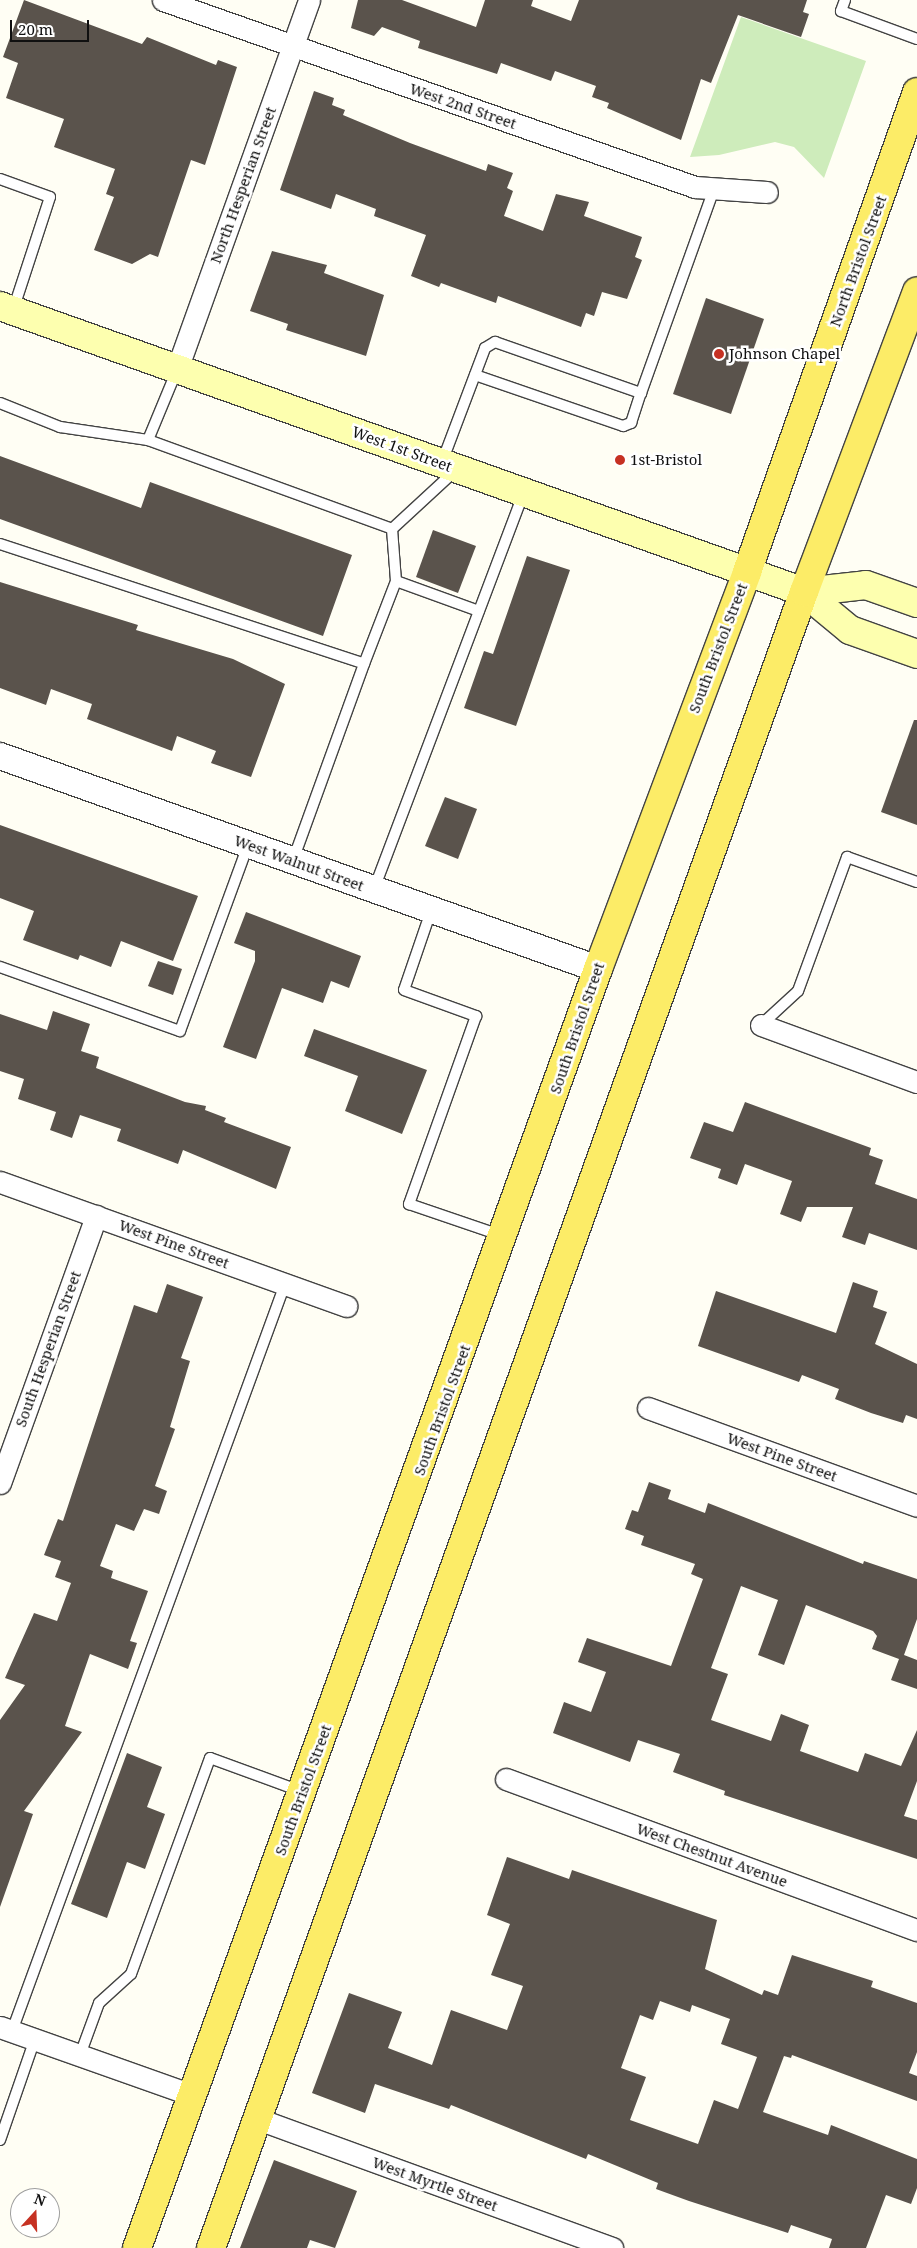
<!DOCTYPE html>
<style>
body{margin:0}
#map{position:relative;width:917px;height:2248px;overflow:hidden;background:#fffef4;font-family:"Noto Serif",serif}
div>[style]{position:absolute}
.green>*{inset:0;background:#ceecbb}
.building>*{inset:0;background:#5a534c}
.roads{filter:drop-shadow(1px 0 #434343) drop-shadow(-1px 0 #434343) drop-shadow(0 1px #434343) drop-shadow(0 -1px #434343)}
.service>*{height:10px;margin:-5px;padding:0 5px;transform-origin:5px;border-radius:5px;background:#fff}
.minor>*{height:21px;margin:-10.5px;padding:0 10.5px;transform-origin:10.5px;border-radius:10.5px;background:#fff}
.tertiary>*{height:26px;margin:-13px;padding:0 13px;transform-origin:13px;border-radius:13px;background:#fff}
.secondary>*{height:28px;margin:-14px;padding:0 14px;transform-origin:14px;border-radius:14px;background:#fdffaf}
.primary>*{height:28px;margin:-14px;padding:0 14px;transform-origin:14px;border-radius:14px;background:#fcec67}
.dots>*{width:14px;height:14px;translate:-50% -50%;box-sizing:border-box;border:2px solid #fff;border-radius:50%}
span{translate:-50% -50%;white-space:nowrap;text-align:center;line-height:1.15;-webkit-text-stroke:5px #fff;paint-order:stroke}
.street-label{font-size:15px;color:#101010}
.poi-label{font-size:15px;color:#101010}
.left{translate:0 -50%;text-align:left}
.north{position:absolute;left:10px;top:2188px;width:50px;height:50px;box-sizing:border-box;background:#fff;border:1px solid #9f9f9f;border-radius:50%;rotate:20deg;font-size:14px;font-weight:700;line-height:20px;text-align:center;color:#101010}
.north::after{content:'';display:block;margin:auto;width:18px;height:22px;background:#c63122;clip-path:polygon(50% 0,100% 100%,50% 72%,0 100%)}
.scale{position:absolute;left:10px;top:20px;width:79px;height:22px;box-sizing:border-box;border:2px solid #101010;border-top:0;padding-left:6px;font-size:15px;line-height:18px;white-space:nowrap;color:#101010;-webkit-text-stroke:4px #fff;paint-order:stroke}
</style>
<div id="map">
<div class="green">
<div style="clip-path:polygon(741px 17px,866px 61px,824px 178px,794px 147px,775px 142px,719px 155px,690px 157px)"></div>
</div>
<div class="building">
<div style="clip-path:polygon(24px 0,142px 44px,147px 37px,216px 65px,218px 60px,237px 67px,205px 165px,191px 160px,158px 257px,150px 254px,132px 264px,94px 250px,114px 197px,106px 194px,115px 169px,54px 147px,64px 119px,6px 98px,18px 63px,3px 57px)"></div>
<div style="clip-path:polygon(358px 0,402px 0,476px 27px,485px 0,533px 0,531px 6px,571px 21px,579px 0,807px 0,803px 12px,809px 14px,801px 37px,738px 15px,711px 83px,701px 79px,681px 140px,607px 108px,609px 103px,592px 97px,596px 86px,555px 71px,551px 81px,501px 63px,497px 74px,418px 48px,420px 41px,382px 27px,374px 36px,351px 28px)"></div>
<div style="clip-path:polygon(314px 91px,334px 98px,332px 105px,345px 110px,343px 115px,410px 143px,486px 171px,488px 164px,513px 173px,507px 188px,513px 191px,504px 216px,543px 231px,556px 194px,589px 202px,584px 216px,642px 237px,635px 257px,642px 260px,627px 299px,602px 292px,594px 316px,586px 313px,581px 327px,498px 296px,496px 303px,441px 283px,439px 287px,411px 276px,426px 235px,374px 216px,376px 209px,336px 194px,331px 209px,280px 190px)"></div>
<div style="clip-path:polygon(272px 251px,327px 265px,324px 273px,384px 295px,366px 356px,286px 330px,288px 324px,250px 311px)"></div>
<div style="clip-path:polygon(706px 298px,764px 319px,731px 414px,673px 394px)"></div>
<div style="clip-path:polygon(0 456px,141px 508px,150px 482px,352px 555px,323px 636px,0 519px)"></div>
<div style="clip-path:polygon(433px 530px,476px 546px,458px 593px,416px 577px)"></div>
<div style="clip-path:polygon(527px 556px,570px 570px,516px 726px,464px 708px,484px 651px,493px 654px)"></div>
<div style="clip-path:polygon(0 582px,138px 625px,136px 630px,233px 659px,285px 684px,251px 777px,211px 763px,216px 751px,177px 736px,172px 751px,87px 719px,92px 704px,51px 689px,46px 705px,0 688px)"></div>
<div style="clip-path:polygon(914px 720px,917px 720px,917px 825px,881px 812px)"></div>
<div style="clip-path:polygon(445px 797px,477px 809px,458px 859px,425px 846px)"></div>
<div style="clip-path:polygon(0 825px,198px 896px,173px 961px,121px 941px,111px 967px,80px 955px,78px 960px,23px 940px,34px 911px,0 898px)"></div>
<div style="clip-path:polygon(246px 912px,361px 956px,349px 988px,331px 981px,323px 1003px,282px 988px,256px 1059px,223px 1047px,255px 961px,255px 951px,234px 943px)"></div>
<div style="clip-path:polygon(158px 961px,182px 969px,173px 995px,148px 986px)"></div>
<div style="clip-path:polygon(53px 1011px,90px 1024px,81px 1051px,99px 1057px,96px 1068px,185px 1102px,206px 1106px,205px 1110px,226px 1118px,224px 1122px,291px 1147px,276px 1189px,183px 1150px,178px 1164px,157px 1156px,117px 1141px,121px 1129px,80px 1115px,72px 1138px,50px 1130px,56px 1112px,18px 1099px,24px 1079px,0 1071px,0 1014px,47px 1030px)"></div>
<div style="clip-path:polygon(314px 1029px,427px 1070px,402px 1134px,345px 1111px,358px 1076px,304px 1056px)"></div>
<div style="clip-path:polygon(745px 1102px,871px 1148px,869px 1155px,883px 1160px,875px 1184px,917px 1199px,917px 1250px,869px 1233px,865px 1245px,842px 1237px,853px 1207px,807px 1207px,801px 1222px,780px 1214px,792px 1181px,745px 1164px,737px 1185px,718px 1178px,721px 1169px,690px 1158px,704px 1122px,733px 1132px)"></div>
<div style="clip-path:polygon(853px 1282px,878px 1291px,873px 1307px,887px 1312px,875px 1344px,917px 1364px,917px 1419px,906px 1415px,903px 1423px,871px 1413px,835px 1399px,839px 1389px,802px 1375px,799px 1382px,698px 1346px,716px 1291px,836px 1333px)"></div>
<div style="clip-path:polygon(167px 1284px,203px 1297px,181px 1358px,190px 1361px,170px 1427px,175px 1429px,155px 1486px,167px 1491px,159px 1514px,144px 1509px,134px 1531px,116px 1524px,100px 1566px,113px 1571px,111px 1578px,148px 1591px,130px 1641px,137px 1643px,128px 1669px,90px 1654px,65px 1726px,82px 1732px,24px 1811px,33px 1814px,0 1907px,0 1720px,25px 1685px,5px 1678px,34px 1613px,57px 1621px,71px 1583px,55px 1577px,61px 1561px,44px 1555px,58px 1519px,63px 1521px,134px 1305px,157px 1313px)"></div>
<div style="clip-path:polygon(649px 1482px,671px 1490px,668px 1499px,705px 1513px,708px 1503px,863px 1564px,864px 1561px,917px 1579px,917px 1619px,904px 1655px,917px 1660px,917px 1689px,891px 1680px,899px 1659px,872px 1649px,877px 1636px,873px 1631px,806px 1605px,784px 1665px,758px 1655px,778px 1600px,741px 1586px,711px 1668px,728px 1674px,711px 1720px,771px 1741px,781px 1714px,809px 1725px,800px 1751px,858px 1772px,865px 1753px,901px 1766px,917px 1730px,917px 1781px,904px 1816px,917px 1820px,917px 1859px,724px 1795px,725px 1791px,673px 1772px,680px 1754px,638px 1740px,630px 1762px,553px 1733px,564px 1702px,591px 1712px,606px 1672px,578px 1662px,587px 1638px,671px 1666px,703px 1579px,691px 1574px,695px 1564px,641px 1545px,644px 1536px,625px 1529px,632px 1510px,638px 1512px)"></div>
<div style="clip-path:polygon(127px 1753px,162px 1767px,147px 1807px,165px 1814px,145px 1869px,127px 1862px,107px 1918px,71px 1904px)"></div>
<div style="clip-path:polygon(evenodd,507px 1857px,569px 1879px,572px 1870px,717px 1920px,705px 1969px,762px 1995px,764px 1990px,778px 1995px,792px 1955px,873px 1981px,871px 1987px,917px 2003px,917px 2052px,909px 2073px,917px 2076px,917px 2101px,792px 2055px,791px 2058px,784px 2056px,763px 2112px,828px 2135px,831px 2125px,917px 2159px,917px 2188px,911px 2204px,886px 2195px,866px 2248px,829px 2248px,832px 2239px,791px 2225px,788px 2233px,689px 2201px,656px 2189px,658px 2183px,588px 2154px,586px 2159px,451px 2105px,449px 2109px,375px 2084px,365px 2113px,312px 2093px,349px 1993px,402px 2012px,388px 2048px,432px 2065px,451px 2010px,507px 2030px,523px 1986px,491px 1975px,510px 1924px,487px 1915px,507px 1857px,660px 2001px,690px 2012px,692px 2005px,730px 2019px,721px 2044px,757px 2057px,738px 2109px,714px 2100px,698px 2144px,630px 2120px,646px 2077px,621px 2068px,640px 2015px,653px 2020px,660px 2001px)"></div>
<div style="clip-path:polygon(274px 2160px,357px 2191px,335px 2248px,310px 2240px,307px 2248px,240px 2248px)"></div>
</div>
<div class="roads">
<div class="service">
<div style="left:845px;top:0;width:12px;rotate:110deg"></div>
<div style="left:841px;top:11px;width:81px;rotate:20.2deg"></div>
<div style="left:0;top:179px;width:53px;rotate:19.8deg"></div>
<div style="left:50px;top:197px;width:119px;rotate:108.1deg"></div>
<div style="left:475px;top:375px;width:157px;rotate:19deg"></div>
<div style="left:623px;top:426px;width:9px;rotate:-21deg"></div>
<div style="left:631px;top:423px;width:32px;rotate:-72deg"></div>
<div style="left:0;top:403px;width:65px;rotate:21.8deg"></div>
<div style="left:60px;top:427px;width:89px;rotate:8.4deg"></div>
<div style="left:148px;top:440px;width:260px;rotate:20deg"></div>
<div style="left:148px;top:440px;width:76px;rotate:-67.5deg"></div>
<div style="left:442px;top:462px;width:122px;rotate:-69.3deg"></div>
<div style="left:485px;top:348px;width:12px;rotate:-31deg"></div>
<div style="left:495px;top:342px;width:155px;rotate:19.3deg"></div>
<div style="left:641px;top:393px;width:217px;rotate:-70.3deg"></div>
<div style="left:392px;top:529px;width:87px;rotate:-42.7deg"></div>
<div style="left:392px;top:529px;width:52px;rotate:85.6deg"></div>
<div style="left:0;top:544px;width:383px;rotate:18.2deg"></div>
<div style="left:364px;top:664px;width:208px;rotate:109.9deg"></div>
<div style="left:364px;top:664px;width:89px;rotate:-68.9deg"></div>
<div style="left:396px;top:581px;width:88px;rotate:19.9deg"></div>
<div style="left:374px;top:889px;width:423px;rotate:-69.3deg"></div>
<div style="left:431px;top:911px;width:83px;rotate:108.9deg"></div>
<div style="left:404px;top:990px;width:77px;rotate:19.9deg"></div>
<div style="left:476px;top:1016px;width:200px;rotate:109.6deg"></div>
<div style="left:409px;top:1204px;width:96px;rotate:18.8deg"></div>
<div style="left:0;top:967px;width:191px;rotate:19.6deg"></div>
<div style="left:180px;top:1031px;width:198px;rotate:-69.9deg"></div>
<div style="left:761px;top:1025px;width:50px;rotate:-42.6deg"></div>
<div style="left:798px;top:991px;width:143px;rotate:-69.9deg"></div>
<div style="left:847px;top:857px;width:74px;rotate:19.7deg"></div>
<div style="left:12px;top:2031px;width:795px;rotate:-69.92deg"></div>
<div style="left:80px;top:2055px;width:55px;rotate:-69.9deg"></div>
<div style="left:99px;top:2003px;width:43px;rotate:-42.2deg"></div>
<div style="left:131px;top:1974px;width:230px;rotate:-69.9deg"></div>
<div style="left:210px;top:1758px;width:96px;rotate:20.1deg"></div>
<div style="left:0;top:2140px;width:107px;rotate:-70.9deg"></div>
</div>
<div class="minor">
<div style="left:163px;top:0;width:564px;rotate:19.37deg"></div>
<div style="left:695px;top:187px;width:72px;rotate:4deg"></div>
<div style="left:177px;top:369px;width:392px;rotate:-70.3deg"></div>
<div style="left:761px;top:1025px;width:166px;rotate:20.1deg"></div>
<div style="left:0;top:1182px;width:368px;rotate:19.7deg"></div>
<div style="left:648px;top:1408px;width:286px;rotate:20deg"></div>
<div style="left:0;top:1483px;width:284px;rotate:-70.2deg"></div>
<div style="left:506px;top:1779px;width:438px;rotate:20.2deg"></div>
<div style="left:0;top:2027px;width:204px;rotate:19.5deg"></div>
<div style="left:258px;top:2119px;width:377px;rotate:20deg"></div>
</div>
<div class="tertiary">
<div style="left:0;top:756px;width:635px;rotate:19.61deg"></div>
</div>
<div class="secondary">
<div style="left:0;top:306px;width:853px;rotate:19.58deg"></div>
<div style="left:804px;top:592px;width:60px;rotate:39.6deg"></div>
<div style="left:850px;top:630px;width:71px;rotate:19.7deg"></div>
<div style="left:804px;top:592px;width:62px;rotate:-6.4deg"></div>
<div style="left:866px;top:585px;width:54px;rotate:19.4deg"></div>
</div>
<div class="primary">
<div style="left:137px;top:2248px;width:1360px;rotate:-70.18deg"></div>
<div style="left:598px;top:969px;width:424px;rotate:-69.4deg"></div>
<div style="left:747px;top:572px;width:509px;rotate:-70.5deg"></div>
<div style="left:211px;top:2248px;width:1759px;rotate:-70.3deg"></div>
<div style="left:804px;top:592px;width:321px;rotate:-69.4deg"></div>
</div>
</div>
<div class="dots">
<div style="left:719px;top:354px;background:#c63122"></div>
<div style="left:620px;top:460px;background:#c63122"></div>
</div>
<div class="street-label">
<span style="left:463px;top:106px;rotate:19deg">West 2nd Street</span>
<span style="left:243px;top:185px;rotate:-70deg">North Hesperian Street</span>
<span style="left:858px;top:261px;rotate:-70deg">North Bristol Street</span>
<span style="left:402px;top:449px;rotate:20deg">West 1st Street</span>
<span style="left:718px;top:648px;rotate:-69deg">South Bristol Street</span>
<span style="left:299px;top:863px;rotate:20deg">West Walnut Street</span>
<span style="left:577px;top:1028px;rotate:-71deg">South Bristol Street</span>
<span style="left:174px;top:1244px;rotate:20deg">West Pine Street</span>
<span style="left:48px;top:1349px;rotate:-70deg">South Hesperian Street</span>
<span style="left:442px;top:1410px;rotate:-70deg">South Bristol Street</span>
<span style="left:782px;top:1457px;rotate:20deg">West Pine Street</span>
<span style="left:303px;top:1790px;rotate:-70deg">South Bristol Street</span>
<span style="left:712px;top:1855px;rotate:20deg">West Chestnut Avenue</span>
<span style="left:435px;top:2184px;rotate:20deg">West Myrtle Street</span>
</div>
<div class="poi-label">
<span class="left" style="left:729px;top:354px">Johnson Chapel</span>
<span class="left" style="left:630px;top:460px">1st-Bristol</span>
</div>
<div class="north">N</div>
<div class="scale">20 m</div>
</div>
